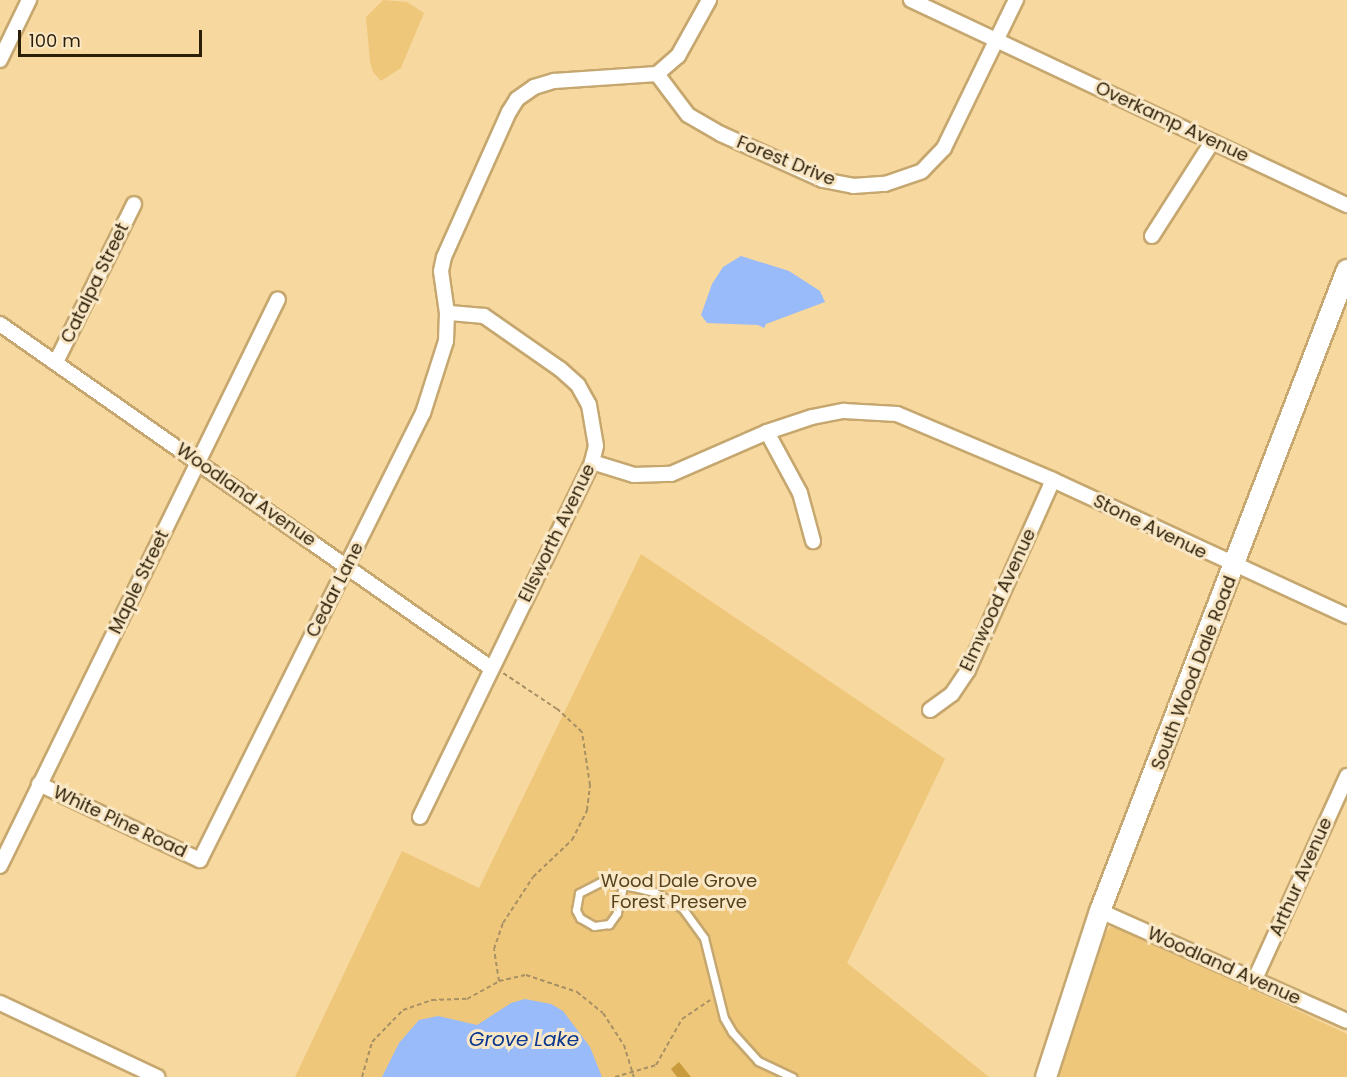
<!DOCTYPE html>
<style>
body{margin:0}
#map{position:relative;width:1347px;height:1077px;overflow:hidden;background:#f7d89e;font-family:Poppins,sans-serif}
div>[style]{position:absolute}
.green>*{inset:0;background:#efc77b}
.water>*{inset:0;background:#99bbfa}
.building>*{inset:0;background:#c99b3d}
.path>*{height:2px;margin-top:-1px;transform-origin:0;background:repeating-linear-gradient(90deg,#a79064 0 4.5px,transparent 0 7.5px)}
.roads{filter:drop-shadow(2px 0 #c5a76f) drop-shadow(-2px 0 #c5a76f) drop-shadow(0 2px #c5a76f) drop-shadow(0 -2px #c5a76f)}
.service>*{height:7px;margin:-3.5px;padding:0 3.5px;transform-origin:3.5px;border-radius:3.5px;background:#fff}
.minor>*{height:14px;margin:-7px;padding:0 7px;transform-origin:7px;border-radius:7px;background:#fff}
.secondary>*{height:20px;margin:-10px;padding:0 10px;transform-origin:10px;border-radius:10px;background:#fff}
span{translate:-50% -50%;white-space:nowrap;text-align:center;line-height:1.15;-webkit-text-stroke:6px #fae7c5;paint-order:stroke}
.street-label{font-size:18px;color:#2b1f08}
.park-label{font-size:18px;color:#55421b}
.water-label{font-size:20px;color:#0b378f;font-style:italic}
.scale{position:absolute;left:18px;top:30px;width:184px;height:27px;box-sizing:border-box;border:3px solid #2b1f08;border-top:0;padding-left:8px;font-size:18px;line-height:21px;white-space:nowrap;color:#2b1f08;-webkit-text-stroke:4px #fae7c5;paint-order:stroke}
</style>
<div id="map">
<div class="green">
<div style="clip-path:polygon(383px 0,407px 2px,424px 13px,401px 68px,381px 81px,373px 72px,370px 62px,366px 17px)"></div>
<div style="clip-path:polygon(641px 554px,945px 759px,847px 963px,989px 1077px,295px 1077px,402px 851px,479px 888px)"></div>
<div style="clip-path:polygon(1110px 927px,1128px 931px,1347px 1034px,1347px 1077px,1057px 1077px,1102px 938px)"></div>
</div>
<div class="water">
<div style="clip-path:polygon(741px 256px,789px 271px,820px 291px,825px 302px,766px 324px,764px 328px,758px 325px,707px 323px,701px 315px,712px 284px,723px 267px)"></div>
<div style="clip-path:polygon(525px 999px,551px 1004px,563px 1011px,590px 1047px,602px 1077px,382px 1077px,399px 1043px,419px 1020px,438px 1016px,477px 1025px,511px 1003px)"></div>
</div>
<div class="building">
<div style="clip-path:polygon(679px 1062px,691px 1077px,677px 1077px,671px 1069px)"></div>
</div>
<div class="path">
<div style="left:499px;top:981px;width:32px;rotate:-99deg"></div>
<div style="left:494px;top:949px;width:28px;rotate:-71deg"></div>
<div style="left:503px;top:923px;width:55px;rotate:-56.9deg"></div>
<div style="left:533px;top:877px;width:54px;rotate:-43.5deg"></div>
<div style="left:572px;top:840px;width:34px;rotate:-63deg"></div>
<div style="left:587px;top:810px;width:25px;rotate:-83deg"></div>
<div style="left:590px;top:785px;width:54px;rotate:-98.6deg"></div>
<div style="left:582px;top:732px;width:34px;rotate:-137deg"></div>
<div style="left:557px;top:709px;width:65px;rotate:-146.3deg"></div>
<div style="left:362px;top:1077px;width:36px;rotate:-74deg"></div>
<div style="left:372px;top:1042px;width:45px;rotate:-45.9deg"></div>
<div style="left:403px;top:1010px;width:31px;rotate:-19deg"></div>
<div style="left:432px;top:1000px;width:35px;rotate:-2deg"></div>
<div style="left:467px;top:999px;width:37px;rotate:-29deg"></div>
<div style="left:499px;top:981px;width:28px;rotate:-13deg"></div>
<div style="left:526px;top:975px;width:54px;rotate:18.4deg"></div>
<div style="left:577px;top:992px;width:33px;rotate:39deg"></div>
<div style="left:603px;top:1013px;width:38px;rotate:57deg"></div>
<div style="left:624px;top:1045px;width:34px;rotate:73deg"></div>
<div style="left:615px;top:1077px;width:43px;rotate:-16.3deg"></div>
<div style="left:656px;top:1065px;width:53px;rotate:-60.5deg"></div>
<div style="left:682px;top:1019px;width:34px;rotate:-34deg"></div>
</div>
<div class="roads">
<div class="service">
<div style="left:623px;top:886px;width:28px;rotate:103deg"></div>
<div style="left:617px;top:913px;width:14px;rotate:126deg"></div>
<div style="left:609px;top:924px;width:15px;rotate:172deg"></div>
<div style="left:594px;top:926px;width:16px;rotate:-150deg"></div>
<div style="left:580px;top:918px;width:9px;rotate:-117deg"></div>
<div style="left:576px;top:910px;width:17px;rotate:-80deg"></div>
<div style="left:579px;top:893px;width:25px;rotate:-27deg"></div>
<div style="left:601px;top:882px;width:33px;rotate:9deg"></div>
<div style="left:634px;top:887px;width:21px;rotate:14deg"></div>
<div style="left:654px;top:892px;width:34px;rotate:30deg"></div>
<div style="left:683px;top:909px;width:36px;rotate:54deg"></div>
<div style="left:704px;top:938px;width:82px;rotate:76deg"></div>
<div style="left:724px;top:1018px;width:16px;rotate:60deg"></div>
<div style="left:732px;top:1032px;width:39px;rotate:48deg"></div>
<div style="left:758px;top:1061px;width:38px;rotate:25deg"></div>
</div>
<div class="minor">
<div style="left:911px;top:0;width:482px;rotate:25.2deg"></div>
<div style="left:0;top:60px;width:67px;rotate:-64.2deg"></div>
<div style="left:657px;top:74px;width:51px;rotate:52.9deg"></div>
<div style="left:688px;top:115px;width:38px;rotate:30deg"></div>
<div style="left:721px;top:134px;width:112px;rotate:24.3deg"></div>
<div style="left:823px;top:180px;width:31px;rotate:11deg"></div>
<div style="left:853px;top:186px;width:32px;rotate:-4deg"></div>
<div style="left:885px;top:184px;width:39px;rotate:-19deg"></div>
<div style="left:922px;top:171px;width:32px;rotate:-46deg"></div>
<div style="left:944px;top:148px;width:165px;rotate:-64.1deg"></div>
<div style="left:1152px;top:236px;width:112px;rotate:-57.4deg"></div>
<div style="left:0;top:324px;width:600px;rotate:35.02deg"></div>
<div style="left:56px;top:362px;width:176px;rotate:-63.7deg"></div>
<div style="left:767px;top:432px;width:69px;rotate:61.6deg"></div>
<div style="left:800px;top:493px;width:50px;rotate:74.8deg"></div>
<div style="left:592px;top:462px;width:44px;rotate:17.2deg"></div>
<div style="left:634px;top:475px;width:37px;rotate:-2deg"></div>
<div style="left:671px;top:474px;width:105px;rotate:-23.6deg"></div>
<div style="left:767px;top:432px;width:47px;rotate:-18.4deg"></div>
<div style="left:812px;top:417px;width:33px;rotate:-11deg"></div>
<div style="left:844px;top:411px;width:53px;rotate:3.2deg"></div>
<div style="left:897px;top:414px;width:169px;rotate:22.9deg"></div>
<div style="left:1053px;top:480px;width:324px;rotate:24.8deg"></div>
<div style="left:930px;top:710px;width:27px;rotate:-36deg"></div>
<div style="left:952px;top:694px;width:29px;rotate:-56deg"></div>
<div style="left:968px;top:670px;width:208px;rotate:-65.9deg"></div>
<div style="left:39px;top:784px;width:178px;rotate:25.3deg"></div>
<div style="left:200px;top:860px;width:500px;rotate:-63.5deg"></div>
<div style="left:423px;top:413px;width:76px;rotate:-72.3deg"></div>
<div style="left:446px;top:341px;width:28px;rotate:-88deg"></div>
<div style="left:447px;top:313px;width:42px;rotate:-98.1deg"></div>
<div style="left:441px;top:271px;width:14px;rotate:-78deg"></div>
<div style="left:444px;top:257px;width:159px;rotate:-65.9deg"></div>
<div style="left:509px;top:112px;width:15px;rotate:-58deg"></div>
<div style="left:517px;top:99px;width:21px;rotate:-35deg"></div>
<div style="left:534px;top:87px;width:21px;rotate:-17deg"></div>
<div style="left:554px;top:81px;width:103px;rotate:-3.9deg"></div>
<div style="left:657px;top:74px;width:28px;rotate:-41deg"></div>
<div style="left:678px;top:56px;width:64px;rotate:-61deg"></div>
<div style="left:420px;top:817px;width:394px;rotate:-64.1deg"></div>
<div style="left:592px;top:462px;width:16px;rotate:-76deg"></div>
<div style="left:596px;top:446px;width:42px;rotate:-99.7deg"></div>
<div style="left:589px;top:405px;width:23px;rotate:-119deg"></div>
<div style="left:578px;top:385px;width:24px;rotate:-138deg"></div>
<div style="left:560px;top:369px;width:93px;rotate:-145.1deg"></div>
<div style="left:484px;top:316px;width:37px;rotate:-175deg"></div>
<div style="left:0;top:866px;width:631px;rotate:-63.88deg"></div>
<div style="left:1100px;top:911px;width:270px;rotate:24deg"></div>
<div style="left:1255px;top:979px;width:223px;rotate:-65.6deg"></div>
<div style="left:0;top:1003px;width:174px;rotate:25.2deg"></div>
</div>
<div class="secondary">
<div style="left:1046px;top:1077px;width:175px;rotate:-72deg"></div>
<div style="left:1100px;top:911px;width:687px;rotate:-68.93deg"></div>
</div>
</div>
<div class="street-label">
<span style="left:1172px;top:122px;rotate:25deg">Overkamp Avenue</span>
<span style="left:786px;top:161px;rotate:22deg">Forest Drive</span>
<span style="left:95px;top:283px;rotate:-64deg">Catalpa Street</span>
<span style="left:246px;top:495px;rotate:35deg">Woodland Avenue</span>
<span style="left:1150px;top:527px;rotate:26deg">Stone Avenue</span>
<span style="left:557px;top:533px;rotate:-64deg">Ellsworth Avenue</span>
<span style="left:139px;top:582px;rotate:-64deg">Maple Street</span>
<span style="left:335px;top:590px;rotate:-63deg">Cedar Lane</span>
<span style="left:998px;top:600px;rotate:-65deg">Elmwood Avenue</span>
<span style="left:1194px;top:673px;rotate:-69deg">South Wood Dale Road</span>
<span style="left:120px;top:822px;rotate:25deg">White Pine Road</span>
<span style="left:1301px;top:877px;rotate:-66deg">Arthur Avenue</span>
<span style="left:1224px;top:966px;rotate:24deg">Woodland Avenue</span>
</div>
<div class="park-label">
<span style="left:679px;top:892px">Wood Dale Grove<br>Forest Preserve</span>
</div>
<div class="water-label">
<span style="left:524px;top:1039px">Grove Lake</span>
</div>
<div class="scale">100 m</div>
</div>
